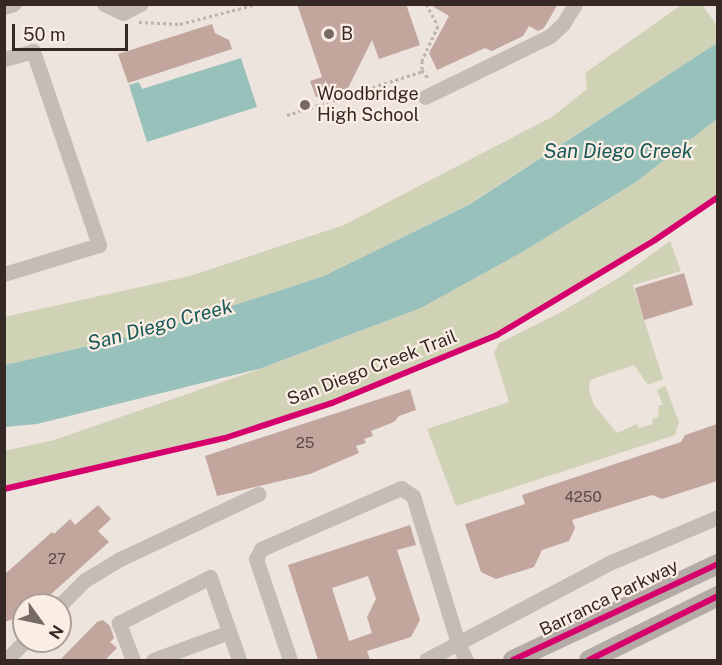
<!DOCTYPE html>
<style>
body{margin:0}
#map{position:relative;width:722px;height:665px;overflow:hidden;background:#ede4dd;font-family:"Public Sans",sans-serif}
div>[style]{position:absolute}
.green>*{inset:0;background:#d0d2b6}
.water>*{inset:0;background:#98c1bc}
.building>*{inset:0;background:#c2a59d}
.path>*{height:3px;margin-top:-1.5px;transform-origin:0;background:repeating-linear-gradient(90deg,#beb4af 0 3px,transparent 0 6px)}
.minor>*{height:15px;margin:-7.5px;padding:0 7.5px;transform-origin:7.5px;border-radius:7.5px;background:#c5bcb7}
.major>*{height:20px;margin:-10px;padding:0 10px;transform-origin:10px;border-radius:10px;background:#b4aaa6}
.cycleway>*{height:6px;margin:-3px;padding:0 3px;transform-origin:3px;border-radius:3px;background:#d6006c}
.dots>*{width:16px;height:16px;translate:-50% -50%;box-sizing:border-box;border:3px solid #faede3;border-radius:50%}
span{translate:-50% -50%;white-space:nowrap;text-align:center;line-height:1.15;-webkit-text-stroke:4.5px #faede3;paint-order:stroke}
.number-label{font-size:15px;color:#594843}
.number-label span{-webkit-text-stroke-width:0}
.poi-label{font-size:18px;color:#362925}
.left{translate:0 -50%;text-align:left}
.street-label{font-size:18px;color:#362925}
.water-label{font-size:20px;color:#185a57;font-style:italic}
.frame{position:absolute;inset:0;border:6px solid #362925;pointer-events:none}
.north{position:absolute;left:12px;top:593px;width:60px;height:60px;box-sizing:border-box;background:#faede3;border:2px solid #ac9f97;border-radius:50%;rotate:123deg;font-size:16px;font-weight:700;line-height:24px;text-align:center;color:#362925}
.north::after{content:'';display:block;margin:auto;width:21px;height:27px;background:#766a65;clip-path:polygon(50% 0,100% 100%,50% 72%,0 100%)}
.scale{position:absolute;left:12px;top:24px;width:116px;height:27px;box-sizing:border-box;border:3px solid #362925;border-top:0;padding-left:8px;font-size:18px;line-height:21px;white-space:nowrap;color:#362925;-webkit-text-stroke:4px #faede3;paint-order:stroke}
</style>
<div id="map">
<div class="green">
<div style="clip-path:polygon(681px 5px,702px 5px,717px 25px,717px 43px,469px 204px,324px 276px,158px 330px,5px 365px,4px 317px,190px 276px,344px 225px,552px 117px,587px 89px,585px 73px)"></div>
<div style="clip-path:polygon(717px 119px,717px 196px,561px 298px,497px 335px,332px 403px,225px 438px,5px 486px,4px 451px,54px 440px,268px 366px,421px 308px,524px 251px,636px 182px)"></div>
<div style="clip-path:polygon(670px 241px,681px 271px,633px 285px,663px 379px,648px 385px,634px 365px,595px 378px,590px 381px,589px 390px,594px 405px,617px 433px,637px 424px,639px 428px,653px 424px,652px 419px,658px 417px,659px 405px,663px 405px,657px 390px,665px 385px,679px 422px,675px 435px,456px 506px,427px 429px,509px 402px,494px 353px,499px 343px,561px 312px,620px 277px)"></div>
</div>
<div class="water">
<div style="clip-path:polygon(717px 43px,717px 119px,636px 182px,524px 251px,421px 308px,262px 368px,37px 424px,5px 427px,5px 365px,158px 330px,324px 276px,470px 204px)"></div>
<div style="clip-path:polygon(241px 58px,257px 107px,147px 142px,129px 85px,139px 82px,142px 89px)"></div>
</div>
<div class="building">
<div style="clip-path:polygon(297px 4px,406px 4px,420px 45px,379px 59px,372px 40px,347px 90px,343px 89px,316px 97px,310px 81px,322px 77px)"></div>
<div style="clip-path:polygon(429px 4px,558px 4px,544px 28px,538px 31px,529px 26px,523px 36px,492px 51px,485px 48px,437px 70px,429px 53px,449px 16px)"></div>
<div style="clip-path:polygon(212px 24px,215px 33px,229px 40px,232px 49px,128px 83px,118px 54px)"></div>
<div style="clip-path:polygon(684px 273px,693px 305px,644px 320px,635px 288px)"></div>
<div style="clip-path:polygon(410px 389px,416px 410px,399px 416px,394px 422px,371px 431px,373px 436px,364px 439px,366px 443px,356px 446px,359px 453px,310px 474px,217px 496px,205px 456px)"></div>
<div style="clip-path:polygon(717px 424px,717px 481px,662px 499px,652px 495px,572px 520px,575px 528px,569px 541px,542px 550px,534px 567px,496px 579px,481px 572px,465px 524px,525px 504px,522px 495px,681px 442px,685px 435px)"></div>
<div style="clip-path:polygon(98px 505px,111px 519px,98px 531px,109px 542px,39px 605px,24px 605px,24px 616px,4px 622px,4px 575px,52px 532px,54px 534px,70px 519px,75px 525px)"></div>
<div style="clip-path:polygon(evenodd,410px 525px,416px 545px,397px 550px,420px 620px,411px 637px,367px 651px,370px 660px,318px 660px,288px 565px,410px 525px,368px 576px,376px 599px,367px 617px,372px 633px,349px 641px,332px 588px,368px 576px)"></div>
<div style="clip-path:polygon(103px 620px,110px 626px,114px 638px,110px 642px,117px 648px,105px 660px,60px 660px,97px 622px)"></div>
</div>
<div class="path">
<div style="left:426px;top:4px;width:25px;rotate:61deg"></div>
<div style="left:438px;top:26px;width:38px;rotate:115deg"></div>
<div style="left:422px;top:60px;width:10px;rotate:90deg"></div>
<div style="left:422px;top:70px;width:10px;rotate:53deg"></div>
<div style="left:139px;top:22px;width:41px;rotate:2.8deg"></div>
<div style="left:180px;top:24px;width:80px;rotate:-14.6deg"></div>
<div style="left:287px;top:115px;width:143px;rotate:-17.9deg"></div>
</div>
<div class="minor">
<div style="left:104px;top:4px;width:21px;rotate:25deg"></div>
<div style="left:123px;top:13px;width:20px;rotate:-27deg"></div>
<div style="left:4px;top:7px;width:10px;rotate:-17deg"></div>
<div style="left:4px;top:59px;width:30px;rotate:-15deg"></div>
<div style="left:33px;top:51px;width:205px;rotate:71.2deg"></div>
<div style="left:99px;top:245px;width:99px;rotate:163deg"></div>
<div style="left:425px;top:97px;width:139px;rotate:-26deg"></div>
<div style="left:550px;top:36px;width:18px;rotate:-43deg"></div>
<div style="left:563px;top:24px;width:23px;rotate:-59deg"></div>
<div style="left:60px;top:605px;width:35px;rotate:-45deg"></div>
<div style="left:85px;top:580px;width:41px;rotate:-31deg"></div>
<div style="left:120px;top:559px;width:153px;rotate:-25.2deg"></div>
<div style="left:6px;top:660px;width:27px;rotate:-45deg"></div>
<div style="left:133px;top:660px;width:40px;rotate:-111deg"></div>
<div style="left:119px;top:623px;width:102px;rotate:-26.8deg"></div>
<div style="left:210px;top:577px;width:88px;rotate:70.7deg"></div>
<div style="left:153px;top:660px;width:81px;rotate:-20.2deg"></div>
<div style="left:290px;top:660px;width:107px;rotate:-108.6deg"></div>
<div style="left:256px;top:559px;width:11px;rotate:-63deg"></div>
<div style="left:261px;top:549px;width:153px;rotate:-23.5deg"></div>
<div style="left:401px;top:488px;width:14px;rotate:34deg"></div>
<div style="left:413px;top:496px;width:154px;rotate:73deg"></div>
<div style="left:458px;top:643px;width:19px;rotate:65deg"></div>
<div style="left:426px;top:660px;width:207px;rotate:-27.9deg"></div>
<div style="left:609px;top:563px;width:118px;rotate:-22.9deg"></div>
</div>
<div class="major">
<div style="left:513px;top:660px;width:226px;rotate:-25.1deg"></div>
<div style="left:589px;top:660px;width:144px;rotate:-26.4deg"></div>
</div>
<div class="cycleway">
<div style="left:4px;top:489px;width:227px;rotate:-13deg"></div>
<div style="left:225px;top:438px;width:113px;rotate:-18.1deg"></div>
<div style="left:332px;top:403px;width:178px;rotate:-22.4deg"></div>
<div style="left:497px;top:335px;width:184px;rotate:-31deg"></div>
<div style="left:655px;top:240px;width:76px;rotate:-34.3deg"></div>
<div style="left:513px;top:660px;width:226px;rotate:-25.1deg"></div>
<div style="left:589px;top:660px;width:144px;rotate:-26.4deg"></div>
</div>
<div class="dots">
<div style="left:329px;top:34px;background:#766a65"></div>
<div style="left:305px;top:105px;background:#766a65"></div>
</div>
<div class="number-label">
<span style="left:305px;top:443px">25</span>
<span style="left:583px;top:497px">4250</span>
<span style="left:57px;top:559px">27</span>
</div>
<div class="poi-label">
<span class="left" style="left:341px;top:34px">B</span>
<span class="left" style="left:317px;top:105px">Woodbridge<br>High School</span>
</div>
<div class="street-label">
<span style="left:372px;top:368px;rotate:-21deg">San Diego Creek Trail</span>
<span style="left:609px;top:598px;rotate:-26deg">Barranca Parkway</span>
</div>
<div class="water-label">
<span style="left:618px;top:151px">San Diego Creek</span>
<span style="left:160px;top:325px;rotate:-15deg">San Diego Creek</span>
</div>
<div class="frame"></div>
<div class="north">N</div>
<div class="scale">50 m</div>
</div>
